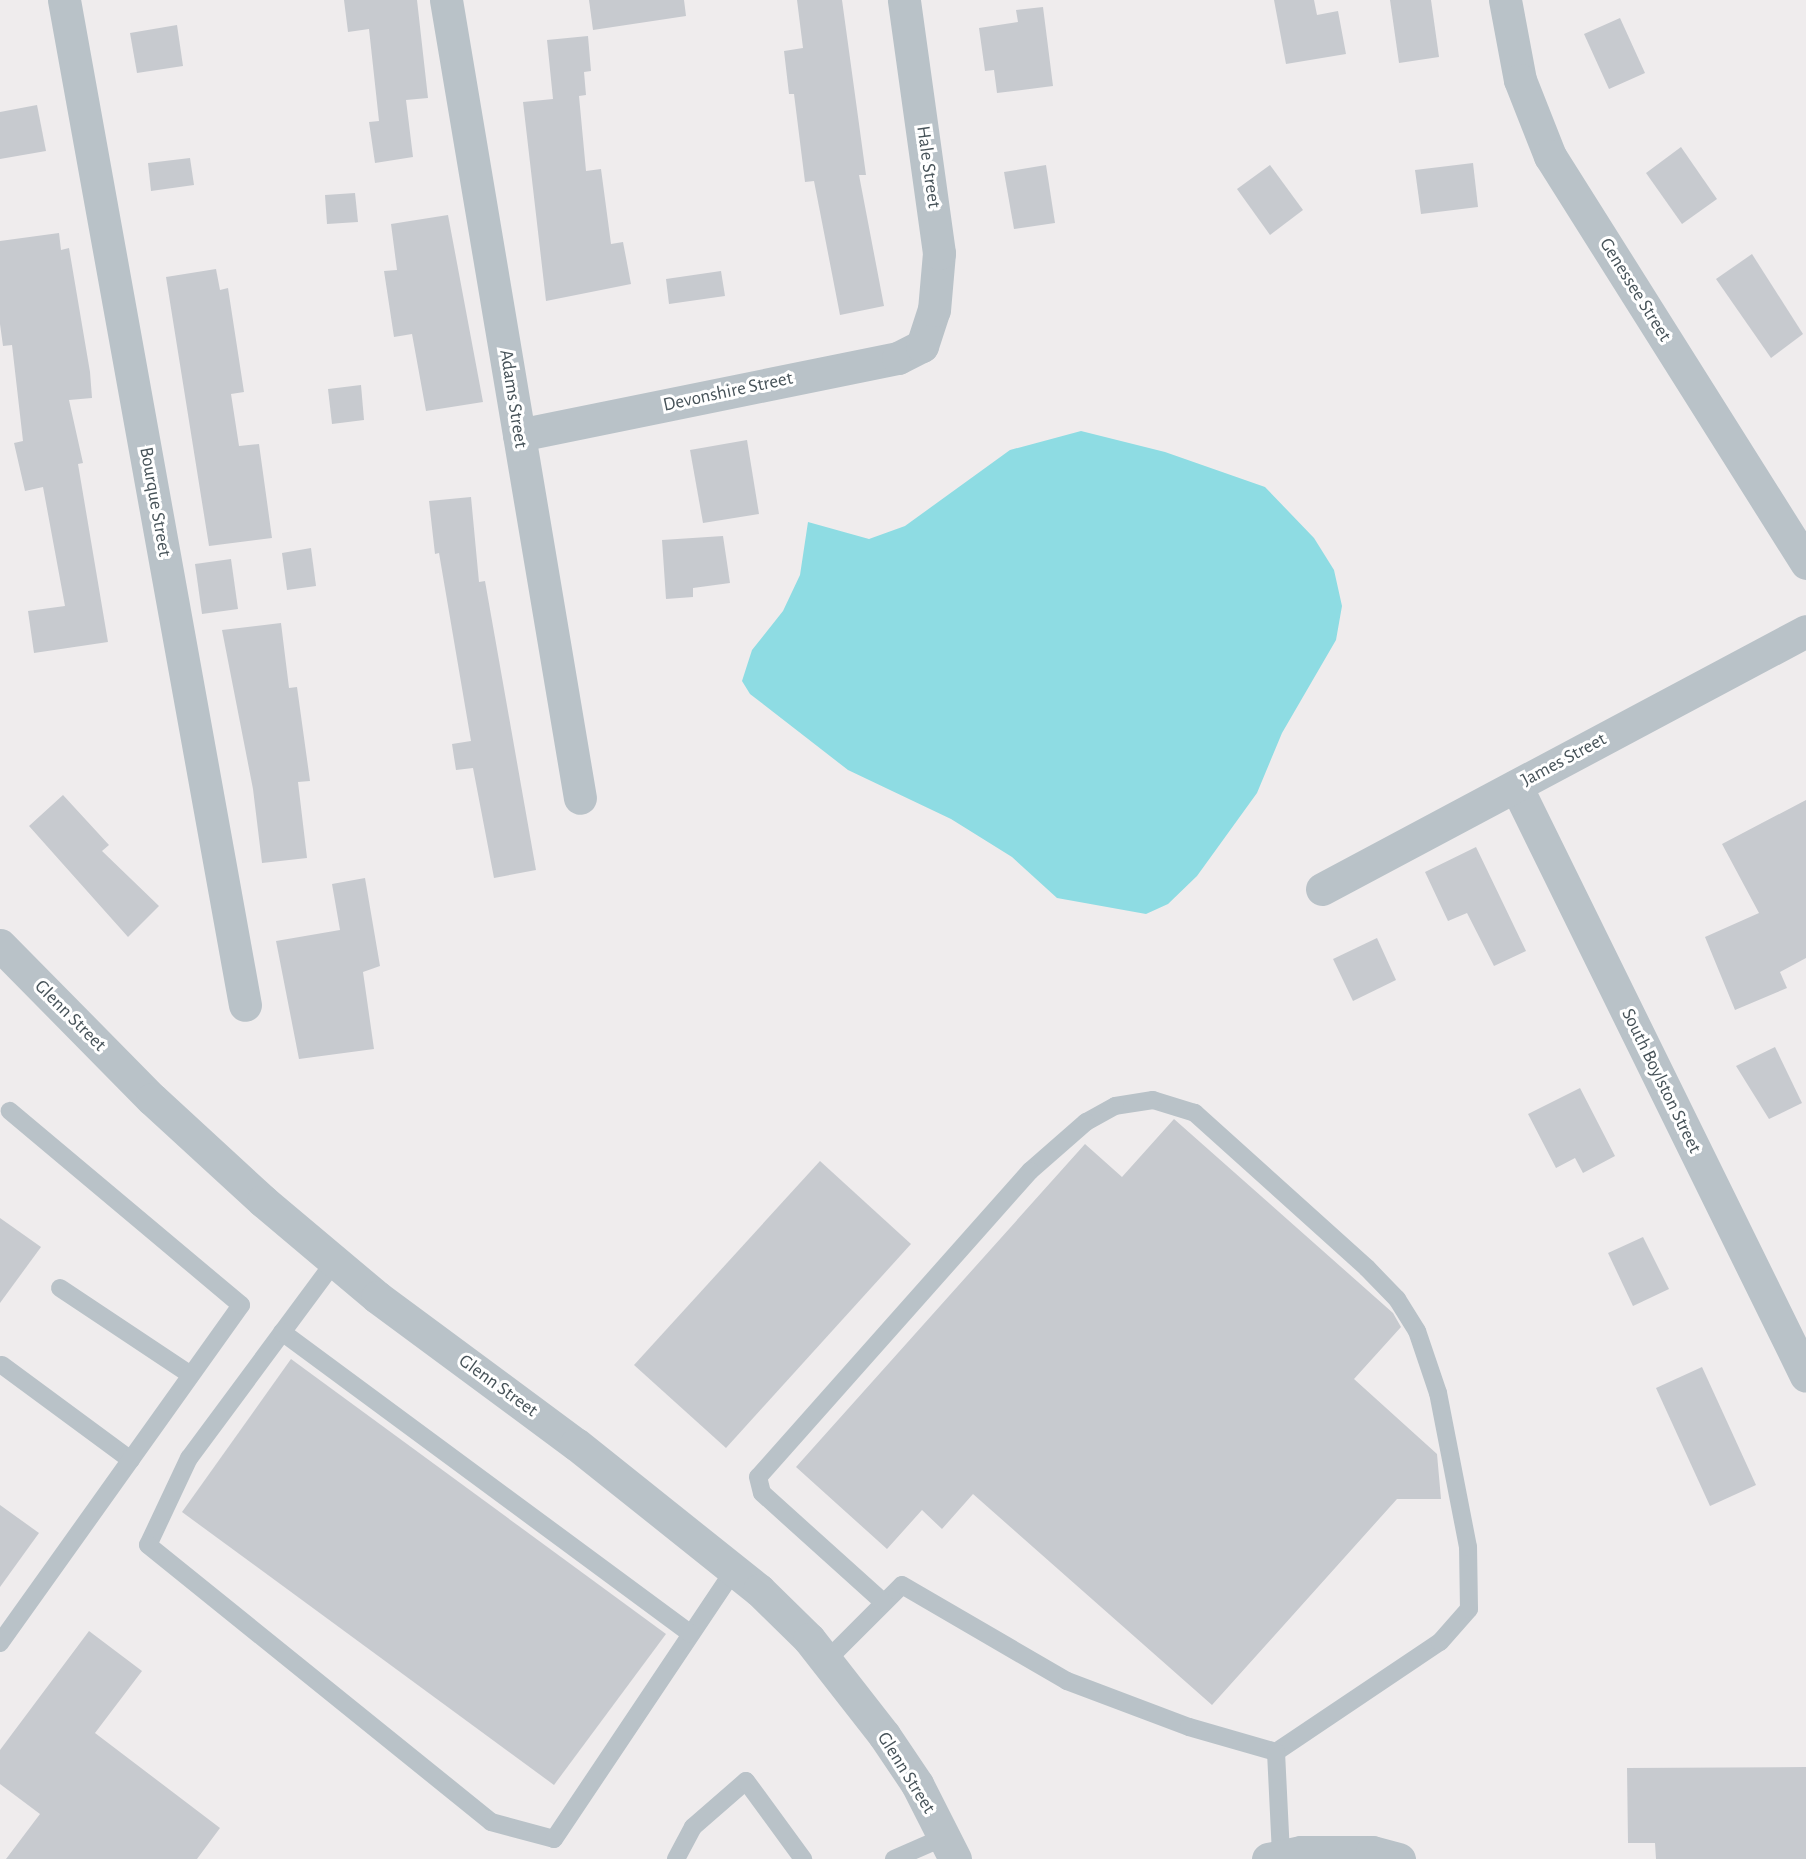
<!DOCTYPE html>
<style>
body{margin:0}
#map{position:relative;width:1806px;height:1859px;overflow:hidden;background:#efeced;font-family:"Alegreya Sans",sans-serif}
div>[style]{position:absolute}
.water>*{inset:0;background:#8edce3}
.building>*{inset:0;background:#c7cacf}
.lane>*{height:18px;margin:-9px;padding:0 9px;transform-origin:9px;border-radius:9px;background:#b9c2c8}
.street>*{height:33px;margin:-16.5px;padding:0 16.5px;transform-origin:16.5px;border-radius:16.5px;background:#b9c2c8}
span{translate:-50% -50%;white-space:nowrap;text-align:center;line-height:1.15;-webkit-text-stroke:6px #fff;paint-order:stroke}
.street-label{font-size:19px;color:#465258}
</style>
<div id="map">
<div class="water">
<div style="clip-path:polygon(1081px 431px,1165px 452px,1265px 487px,1314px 538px,1334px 570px,1342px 606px,1336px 640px,1282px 733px,1257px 793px,1197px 876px,1168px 904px,1146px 914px,1057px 898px,1012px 857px,951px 819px,848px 770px,750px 694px,742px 681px,752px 650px,783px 611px,800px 575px,808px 522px,869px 539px,905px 526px,1010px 450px)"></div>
</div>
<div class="building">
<div style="clip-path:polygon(344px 0,417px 0,428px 98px,406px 100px,413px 157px,375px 163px,369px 122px,379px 121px,369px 29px,348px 32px)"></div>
<div style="clip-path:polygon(589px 0,684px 0,686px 16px,593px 30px)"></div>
<div style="clip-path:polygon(797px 0,842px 0,866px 175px,859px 175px,884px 306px,840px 315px,814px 181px,805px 182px,794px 94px,789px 94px,784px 51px,803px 48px)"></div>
<div style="clip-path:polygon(1274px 0,1314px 0,1317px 15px,1338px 11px,1346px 54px,1286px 64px)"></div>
<div style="clip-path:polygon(1390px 0,1431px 0,1439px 57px,1399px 63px)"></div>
<div style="clip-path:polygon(1043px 7px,1053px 86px,997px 93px,994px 70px,985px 71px,979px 28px,1018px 22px,1016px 10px)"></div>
<div style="clip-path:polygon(1620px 18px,1645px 73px,1609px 89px,1584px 34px)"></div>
<div style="clip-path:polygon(177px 25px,183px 66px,137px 73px,130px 33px)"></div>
<div style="clip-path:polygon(588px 36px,591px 71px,584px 72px,586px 95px,579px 96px,586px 171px,601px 169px,611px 244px,623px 242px,631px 284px,546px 301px,523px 102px,553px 99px,547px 40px)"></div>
<div style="clip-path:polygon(37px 105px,46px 151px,0 159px,0 112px)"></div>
<div style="clip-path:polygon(1681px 147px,1717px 199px,1682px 224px,1646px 173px)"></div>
<div style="clip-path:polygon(190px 158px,194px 185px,151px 191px,148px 163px)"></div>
<div style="clip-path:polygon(1473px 163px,1478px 207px,1421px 214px,1415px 170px)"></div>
<div style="clip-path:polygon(1046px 165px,1055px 223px,1014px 229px,1004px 172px)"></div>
<div style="clip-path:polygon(1270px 165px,1303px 210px,1270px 235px,1237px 189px)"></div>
<div style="clip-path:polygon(355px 193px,358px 222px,327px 224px,325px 195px)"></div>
<div style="clip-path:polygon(448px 215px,483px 402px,426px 411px,412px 334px,394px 337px,384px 271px,397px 270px,391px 224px)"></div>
<div style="clip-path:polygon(59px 233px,61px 250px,69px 248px,90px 372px,92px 398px,69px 400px,83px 463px,78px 464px,108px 642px,34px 653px,28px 611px,65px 606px,43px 487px,25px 491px,14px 443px,23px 441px,12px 345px,3px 346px,0 324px,0 241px)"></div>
<div style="clip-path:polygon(1752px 254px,1803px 334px,1771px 358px,1716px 279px)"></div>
<div style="clip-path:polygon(216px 269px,220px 290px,228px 288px,244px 392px,231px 394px,239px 446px,259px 444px,272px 538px,209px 546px,166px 277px)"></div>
<div style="clip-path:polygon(721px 271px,725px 296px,669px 304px,666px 279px)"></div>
<div style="clip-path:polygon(361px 385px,364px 420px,332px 424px,328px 389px)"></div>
<div style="clip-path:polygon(747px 440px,759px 514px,703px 523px,690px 450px)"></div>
<div style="clip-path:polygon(471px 497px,479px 582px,485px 581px,536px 870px,494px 878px,473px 768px,456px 770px,452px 744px,471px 741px,439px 553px,435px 554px,429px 501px)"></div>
<div style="clip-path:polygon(723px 536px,730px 583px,693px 588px,693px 597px,666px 599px,662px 540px)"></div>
<div style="clip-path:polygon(311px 548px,316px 586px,287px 590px,282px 553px)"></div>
<div style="clip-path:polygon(231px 559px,238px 609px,202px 614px,195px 564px)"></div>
<div style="clip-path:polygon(281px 623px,289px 688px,297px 687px,310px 781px,298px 782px,307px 858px,262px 863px,253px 789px,222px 630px)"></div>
<div style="clip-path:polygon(63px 795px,109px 845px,102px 851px,159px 906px,128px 937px,29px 826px)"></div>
<div style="clip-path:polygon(1806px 800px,1806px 958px,1780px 972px,1787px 988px,1735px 1010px,1705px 937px,1759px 913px,1722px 844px)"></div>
<div style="clip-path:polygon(1476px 847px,1526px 951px,1494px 966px,1467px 913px,1448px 921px,1425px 872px)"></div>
<div style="clip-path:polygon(365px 878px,380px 966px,363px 972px,374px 1049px,299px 1059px,276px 941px,340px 930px,332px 884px)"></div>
<div style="clip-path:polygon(1377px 938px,1396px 980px,1353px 1001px,1333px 959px)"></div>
<div style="clip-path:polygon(1775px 1047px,1802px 1103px,1769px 1119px,1736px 1066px)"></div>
<div style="clip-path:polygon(1580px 1088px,1615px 1156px,1583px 1173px,1575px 1158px,1556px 1168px,1528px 1114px)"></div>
<div style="clip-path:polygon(1174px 1119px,1393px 1313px,1401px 1327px,1354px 1379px,1437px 1454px,1441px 1499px,1397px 1499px,1212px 1705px,973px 1494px,942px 1529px,922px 1510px,887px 1549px,796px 1467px,1085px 1144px,1122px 1177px)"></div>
<div style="clip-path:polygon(820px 1161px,911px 1244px,726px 1448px,634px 1365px)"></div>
<div style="clip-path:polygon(0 1218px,41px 1247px,0 1303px)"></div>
<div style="clip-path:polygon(1643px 1237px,1669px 1289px,1633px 1306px,1608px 1253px)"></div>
<div style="clip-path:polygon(291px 1359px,666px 1634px,554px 1785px,182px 1512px)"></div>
<div style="clip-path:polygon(1702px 1367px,1756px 1485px,1710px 1506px,1656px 1388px)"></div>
<div style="clip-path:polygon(0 1505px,39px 1533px,0 1587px)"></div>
<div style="clip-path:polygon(89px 1631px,142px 1671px,95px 1733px,220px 1828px,197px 1859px,6px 1859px,40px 1814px,0 1784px,0 1750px)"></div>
<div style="clip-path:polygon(1806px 1767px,1806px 1859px,1656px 1859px,1655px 1843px,1628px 1843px,1627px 1768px)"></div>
</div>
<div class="lane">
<div style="left:335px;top:1261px;width:245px;rotate:126.5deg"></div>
<div style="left:189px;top:1458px;width:96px;rotate:115.2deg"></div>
<div style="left:148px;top:1545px;width:441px;rotate:38.9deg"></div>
<div style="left:491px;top:1822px;width:65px;rotate:15.1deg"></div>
<div style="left:554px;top:1839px;width:324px;rotate:-56.2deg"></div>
<div style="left:60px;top:1288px;width:157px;rotate:33.6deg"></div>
<div style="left:282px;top:1332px;width:508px;rotate:36.44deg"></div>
<div style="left:2px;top:1365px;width:160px;rotate:36.4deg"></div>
<div style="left:0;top:1643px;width:415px;rotate:-54.5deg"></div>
<div style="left:241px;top:1305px;width:302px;rotate:-140deg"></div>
<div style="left:826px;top:1661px;width:107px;rotate:-45deg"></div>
<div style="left:902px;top:1585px;width:191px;rotate:30.2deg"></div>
<div style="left:1067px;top:1681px;width:130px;rotate:20.7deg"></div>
<div style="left:1189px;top:1727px;width:91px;rotate:16deg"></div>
<div style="left:1276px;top:1752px;width:197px;rotate:-33.9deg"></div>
<div style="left:1440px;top:1642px;width:44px;rotate:-48.7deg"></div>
<div style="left:1469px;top:1609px;width:62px;rotate:-90.9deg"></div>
<div style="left:1468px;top:1547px;width:157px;rotate:-101deg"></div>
<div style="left:1438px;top:1393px;width:65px;rotate:-108.7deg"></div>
<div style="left:1417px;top:1331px;width:38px;rotate:-122deg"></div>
<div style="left:1397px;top:1299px;width:43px;rotate:-134.1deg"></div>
<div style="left:1367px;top:1268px;width:232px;rotate:-138deg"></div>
<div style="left:1195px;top:1113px;width:44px;rotate:-162.8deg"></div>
<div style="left:1153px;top:1100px;width:38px;rotate:171deg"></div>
<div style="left:1115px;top:1106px;width:33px;rotate:151deg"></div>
<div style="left:1086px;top:1122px;width:74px;rotate:138.8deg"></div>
<div style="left:1030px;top:1171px;width:409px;rotate:131.6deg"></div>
<div style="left:758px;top:1477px;width:16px;rotate:76deg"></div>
<div style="left:762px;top:1493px;width:164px;rotate:42deg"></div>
<div style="left:1276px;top:1752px;width:104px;rotate:87.2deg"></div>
<div style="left:676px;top:1859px;width:36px;rotate:-62deg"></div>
<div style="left:693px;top:1827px;width:70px;rotate:-41deg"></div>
<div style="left:746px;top:1781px;width:97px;rotate:53.8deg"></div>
<div style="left:894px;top:1859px;width:55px;rotate:-23.7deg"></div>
</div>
<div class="street">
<div style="left:64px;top:0;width:1021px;rotate:79.79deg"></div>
<div style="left:446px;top:0;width:809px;rotate:80.47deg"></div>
<div style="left:1505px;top:0;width:81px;rotate:79.4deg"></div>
<div style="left:1520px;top:80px;width:82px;rotate:68.5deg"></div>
<div style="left:1550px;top:156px;width:481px;rotate:57.8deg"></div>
<div style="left:519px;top:435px;width:387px;rotate:-11.5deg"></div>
<div style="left:898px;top:358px;width:27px;rotate:-27deg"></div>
<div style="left:922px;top:346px;width:38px;rotate:-72deg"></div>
<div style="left:934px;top:310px;width:57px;rotate:-85deg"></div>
<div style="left:939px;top:253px;width:255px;rotate:-97.9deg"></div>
<div style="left:1516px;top:786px;width:657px;rotate:63.82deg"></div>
<div style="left:1322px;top:889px;width:548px;rotate:-28.06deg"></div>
<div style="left:0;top:945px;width:216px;rotate:45.4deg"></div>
<div style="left:152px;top:1099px;width:151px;rotate:42.6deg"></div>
<div style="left:263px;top:1201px;width:149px;rotate:40.1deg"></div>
<div style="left:377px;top:1297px;width:247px;rotate:36.5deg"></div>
<div style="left:576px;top:1444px;width:234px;rotate:38.6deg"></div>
<div style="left:759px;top:1590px;width:70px;rotate:44.4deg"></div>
<div style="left:809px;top:1639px;width:122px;rotate:52deg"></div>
<div style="left:884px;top:1735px;width:59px;rotate:56deg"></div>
<div style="left:917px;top:1784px;width:84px;rotate:63.1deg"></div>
<div style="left:1268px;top:1859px;width:34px;rotate:-12deg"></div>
<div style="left:1301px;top:1852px;width:71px"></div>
<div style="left:1372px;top:1852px;width:28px;rotate:15deg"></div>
</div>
<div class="street-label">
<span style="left:928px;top:167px;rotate:82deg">Hale Street</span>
<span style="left:1635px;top:290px;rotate:58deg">Genessee Street</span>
<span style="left:728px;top:392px;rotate:-12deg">Devonshire Street</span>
<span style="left:513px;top:399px;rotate:81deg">Adams Street</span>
<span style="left:155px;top:502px;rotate:80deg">Bourque Street</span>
<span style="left:1564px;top:760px;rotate:-28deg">James Street</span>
<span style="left:70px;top:1016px;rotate:45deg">Glenn Street</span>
<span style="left:1661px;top:1081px;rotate:64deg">South Boylston Street</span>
<span style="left:498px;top:1386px;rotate:36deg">Glenn Street</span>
<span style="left:906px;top:1773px;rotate:58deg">Glenn Street</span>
</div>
</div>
